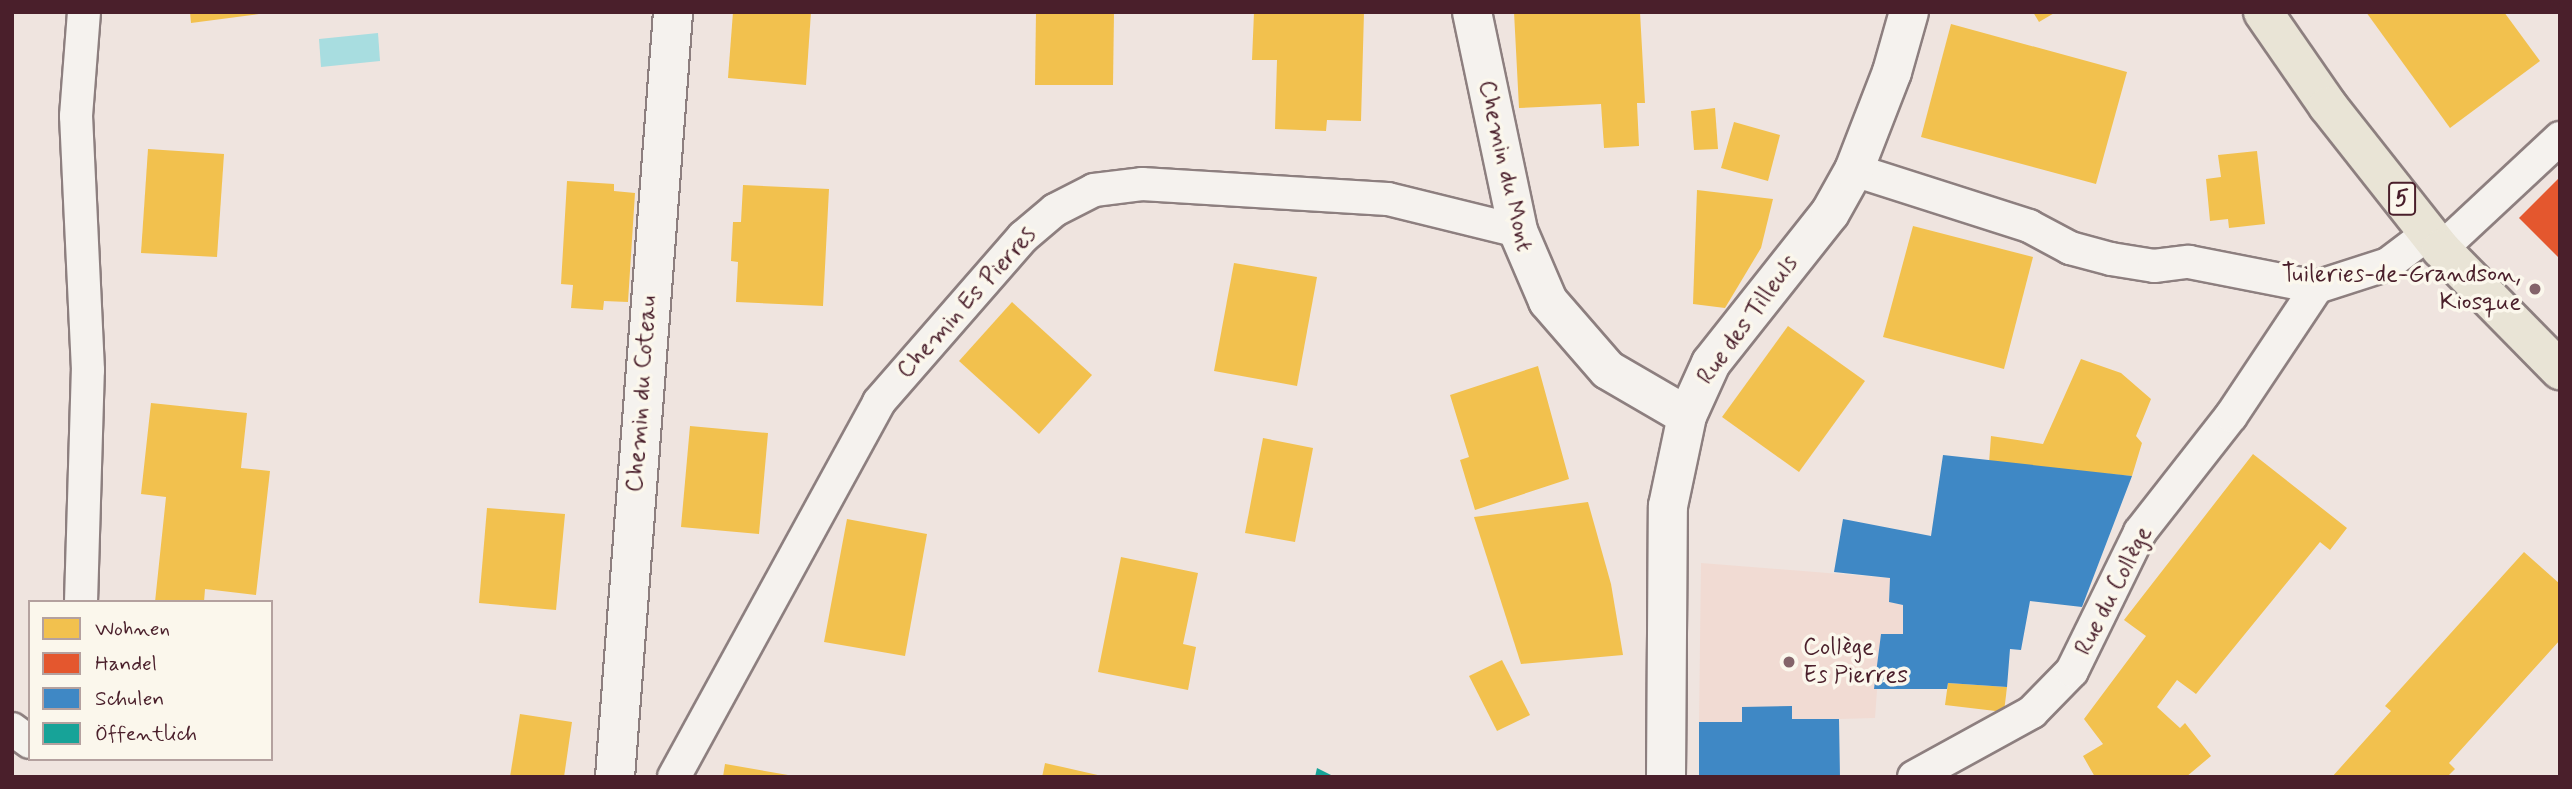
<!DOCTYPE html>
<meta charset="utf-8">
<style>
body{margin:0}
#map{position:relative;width:2572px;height:789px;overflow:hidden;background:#efe4df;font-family:Mynerve,sans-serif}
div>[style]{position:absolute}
.built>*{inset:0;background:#f1dbd3}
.water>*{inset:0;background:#a8dde0}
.homes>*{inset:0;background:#f2c14e}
.shops>*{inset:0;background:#e4572e}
.schools>*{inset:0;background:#3f88c5}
.public>*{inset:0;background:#17a398}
.roads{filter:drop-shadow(2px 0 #8d7f7f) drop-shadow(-2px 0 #8d7f7f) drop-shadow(0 2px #8d7f7f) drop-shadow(0 -2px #8d7f7f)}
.service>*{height:32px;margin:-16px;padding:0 16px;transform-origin:16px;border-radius:16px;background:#f5f2ee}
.minor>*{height:38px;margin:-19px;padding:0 19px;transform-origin:19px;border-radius:19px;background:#f5f2ee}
.tertiary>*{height:38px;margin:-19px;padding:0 19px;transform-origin:19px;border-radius:19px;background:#f5f2ee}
.primary>*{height:38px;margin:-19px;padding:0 19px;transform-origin:19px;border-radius:19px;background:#e9e4d6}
.dots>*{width:19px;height:19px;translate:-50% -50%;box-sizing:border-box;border:4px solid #fbf7ec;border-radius:50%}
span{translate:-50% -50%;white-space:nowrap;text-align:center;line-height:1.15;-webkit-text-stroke:7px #fbf7ec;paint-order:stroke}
.shield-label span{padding:2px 5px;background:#fbf7ec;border:2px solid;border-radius:5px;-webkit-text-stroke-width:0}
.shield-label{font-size:23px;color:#4a1f2b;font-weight:700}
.street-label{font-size:24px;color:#4a1f2b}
.poi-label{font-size:24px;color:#4a1f2b}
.right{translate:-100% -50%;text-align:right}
.left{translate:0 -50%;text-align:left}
.frame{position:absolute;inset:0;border:14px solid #4a1f2b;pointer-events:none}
.legend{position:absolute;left:28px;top:600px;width:245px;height:161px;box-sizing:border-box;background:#fbf7ec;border:2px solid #b4a19f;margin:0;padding:9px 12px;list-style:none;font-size:21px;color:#4a1f2b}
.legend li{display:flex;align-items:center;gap:14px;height:35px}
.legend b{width:35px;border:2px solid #b4a19f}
</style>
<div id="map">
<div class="built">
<div style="clip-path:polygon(1701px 563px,1890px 578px,1889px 602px,1903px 605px,1903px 634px,1881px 634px,1875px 718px,1839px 719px,1840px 777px,1699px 722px)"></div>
</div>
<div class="water">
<div style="clip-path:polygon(378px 33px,380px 61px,321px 67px,319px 39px)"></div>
</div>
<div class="homes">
<div style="clip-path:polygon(190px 12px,259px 12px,259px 14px,191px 23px)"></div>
<div style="clip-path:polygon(733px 12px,811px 12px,806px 85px,728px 78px)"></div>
<div style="clip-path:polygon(1036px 12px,1114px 12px,1113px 85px,1035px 85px)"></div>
<div style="clip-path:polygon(1254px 12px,1364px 12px,1361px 121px,1327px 120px,1326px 131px,1275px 129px,1277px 60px,1252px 60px)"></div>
<div style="clip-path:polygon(1514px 12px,1640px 12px,1645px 103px,1637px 103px,1639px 146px,1604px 148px,1601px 104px,1519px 108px)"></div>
<div style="clip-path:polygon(2033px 12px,2056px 12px,2039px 22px)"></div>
<div style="clip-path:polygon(2366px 12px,2504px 12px,2540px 61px,2450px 128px)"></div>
<div style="clip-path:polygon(1951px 24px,2127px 72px,2096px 184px,1921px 137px)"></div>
<div style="clip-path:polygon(1715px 108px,1718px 149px,1694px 150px,1691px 111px)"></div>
<div style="clip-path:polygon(1734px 122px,1780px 135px,1768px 181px,1721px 168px)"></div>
<div style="clip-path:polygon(148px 149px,224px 154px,217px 257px,141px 253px)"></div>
<div style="clip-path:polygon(2257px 151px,2265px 224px,2229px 228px,2228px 219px,2210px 221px,2206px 179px,2221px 177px,2218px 155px)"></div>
<div style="clip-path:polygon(567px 181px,614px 184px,614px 191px,635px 193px,628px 302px,604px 301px,603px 310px,571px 308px,573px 285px,561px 284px)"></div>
<div style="clip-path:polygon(743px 185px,829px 189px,823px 306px,736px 302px,738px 262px,731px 261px,733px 222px,741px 222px)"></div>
<div style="clip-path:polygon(1697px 190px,1773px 199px,1761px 248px,1725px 308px,1693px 304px)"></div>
<div style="clip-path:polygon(1913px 226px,2033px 257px,2004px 369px,1883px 337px)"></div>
<div style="clip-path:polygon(1234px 263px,1317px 277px,1297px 386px,1214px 371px)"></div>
<div style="clip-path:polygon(1012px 302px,1092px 375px,1039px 434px,959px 361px)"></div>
<div style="clip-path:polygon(1788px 326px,1865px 381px,1799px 472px,1722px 417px)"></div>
<div style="clip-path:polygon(2081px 359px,2121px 373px,2151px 399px,2136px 436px,2142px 443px,2132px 476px,1989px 463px,1991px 436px,2043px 444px)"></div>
<div style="clip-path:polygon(1538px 366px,1569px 479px,1475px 510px,1460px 460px,1469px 457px,1450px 395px)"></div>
<div style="clip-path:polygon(151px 403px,247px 413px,241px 468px,270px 471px,256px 595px,205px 589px,204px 602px,155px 602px,166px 497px,141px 494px)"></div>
<div style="clip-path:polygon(690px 426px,768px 433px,759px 534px,681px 527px)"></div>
<div style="clip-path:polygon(1263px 438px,1313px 448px,1295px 542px,1245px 533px)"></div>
<div style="clip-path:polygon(2253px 454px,2347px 528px,2330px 550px,2320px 542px,2196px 694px,2177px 680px,2157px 707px,2180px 728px,2185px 723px,2211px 756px,2186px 777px,2095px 777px,2083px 756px,2103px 744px,2084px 719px,2146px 636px,2124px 620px)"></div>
<div style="clip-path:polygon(1588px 502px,1611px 584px,1623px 655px,1521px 664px,1474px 517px)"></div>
<div style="clip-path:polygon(487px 508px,565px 514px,556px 610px,479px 603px)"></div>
<div style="clip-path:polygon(847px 519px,927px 534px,905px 656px,824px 642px)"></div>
<div style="clip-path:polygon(2524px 552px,2560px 584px,2560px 640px,2449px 763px,2455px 769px,2447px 777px,2332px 777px,2391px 711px,2385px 706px)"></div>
<div style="clip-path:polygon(1121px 557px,1198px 573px,1183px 644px,1196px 647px,1188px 690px,1098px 672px)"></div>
<div style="clip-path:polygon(1502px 660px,1530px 715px,1497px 731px,1469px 676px)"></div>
<div style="clip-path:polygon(1948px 683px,2007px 687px,2004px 712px,1945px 705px)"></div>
<div style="clip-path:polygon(520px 714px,572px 722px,564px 777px,510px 777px)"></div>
<div style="clip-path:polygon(1045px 763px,1102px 776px,1102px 777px,1042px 777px)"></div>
<div style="clip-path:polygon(725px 764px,788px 775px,788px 777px,723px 777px)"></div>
</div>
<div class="shops">
<div style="clip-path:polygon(2560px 177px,2560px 259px,2519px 218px)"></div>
</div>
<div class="schools">
<div style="clip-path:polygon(1943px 455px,2132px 476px,2082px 607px,2030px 601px,2021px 650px,2010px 649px,2007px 687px,1948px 683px,1947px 689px,1874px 689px,1881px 634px,1903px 634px,1903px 605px,1889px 602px,1890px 578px,1834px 572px,1843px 519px,1931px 536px)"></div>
<div style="clip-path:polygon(1792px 706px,1792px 719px,1839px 719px,1840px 777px,1699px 777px,1699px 722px,1742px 722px,1742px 707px)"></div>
</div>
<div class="public">
<div style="clip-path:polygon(1317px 768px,1335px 777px,1315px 777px)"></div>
</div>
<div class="roads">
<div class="service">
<div style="left:1854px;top:170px;width:184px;rotate:17.7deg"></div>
<div style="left:2029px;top:226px;width:47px;rotate:28.2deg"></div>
<div style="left:2070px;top:248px;width:42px;rotate:15deg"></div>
<div style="left:2111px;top:259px;width:44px;rotate:9.2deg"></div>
<div style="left:2154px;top:266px;width:35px;rotate:-7deg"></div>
<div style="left:2189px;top:262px;width:130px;rotate:11.1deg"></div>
<div style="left:2317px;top:287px;width:75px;rotate:-17.9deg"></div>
<div style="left:2388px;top:264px;width:51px;rotate:-37.1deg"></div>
<div style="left:2441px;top:249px;width:163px;rotate:-43deg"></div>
<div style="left:81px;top:602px;width:232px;rotate:-88.3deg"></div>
<div style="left:88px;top:370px;width:254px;rotate:-92.7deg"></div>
<div style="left:76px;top:116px;width:104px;rotate:-85.6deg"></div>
<div style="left:12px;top:729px;width:22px;rotate:36deg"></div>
<div style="left:674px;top:777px;width:427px;rotate:-61.3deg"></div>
<div style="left:879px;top:402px;width:219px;rotate:-48.9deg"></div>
<div style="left:1023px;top:237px;width:42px;rotate:-40.2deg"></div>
<div style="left:1055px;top:210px;width:44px;rotate:-27.1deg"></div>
<div style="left:1094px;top:190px;width:48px;rotate:-7.1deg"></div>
<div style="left:1142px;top:184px;width:246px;rotate:3.5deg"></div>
<div style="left:1388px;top:199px;width:134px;rotate:13.8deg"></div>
<div style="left:1914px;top:777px;width:135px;rotate:-28.8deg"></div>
<div style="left:2032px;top:712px;width:57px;rotate:-45.7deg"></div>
<div style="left:2072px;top:671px;width:155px;rotate:-63.9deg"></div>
<div style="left:2140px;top:532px;width:147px;rotate:-51.9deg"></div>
<div style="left:2231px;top:416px;width:155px;rotate:-56.3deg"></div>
</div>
<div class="minor">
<div style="left:1472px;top:12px;width:224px;rotate:78.1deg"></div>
<div style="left:1518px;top:231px;width:76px;rotate:66.8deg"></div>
<div style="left:1548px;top:301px;width:91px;rotate:49deg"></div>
<div style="left:1608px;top:370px;width:91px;rotate:30.2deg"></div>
<div style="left:615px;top:777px;width:767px;rotate:-85.66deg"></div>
</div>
<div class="tertiary">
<div style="left:1666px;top:777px;width:271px;rotate:-89.6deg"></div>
<div style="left:1668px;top:506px;width:92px;rotate:-78.1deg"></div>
<div style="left:1687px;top:416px;width:58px;rotate:-65.6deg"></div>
<div style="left:1711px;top:363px;width:191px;rotate:-51.6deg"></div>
<div style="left:1830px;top:213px;width:49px;rotate:-60.8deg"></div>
<div style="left:1854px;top:170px;width:105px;rotate:-68.8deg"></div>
<div style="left:1892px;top:72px;width:62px;rotate:-74.2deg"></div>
</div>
<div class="primary">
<div style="left:2263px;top:12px;width:114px;rotate:55.3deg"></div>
<div style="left:2328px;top:106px;width:182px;rotate:51.7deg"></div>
<div style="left:2441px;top:249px;width:170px;rotate:45.5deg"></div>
</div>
</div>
<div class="dots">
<div style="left:2535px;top:289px;background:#84646a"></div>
<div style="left:1789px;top:662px;background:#84646a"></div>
</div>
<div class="shield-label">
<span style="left:2402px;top:199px">5</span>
</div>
<div class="street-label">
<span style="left:1505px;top:166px;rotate:77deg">Chemin du Mont</span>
<span style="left:967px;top:303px;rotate:-48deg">Chemin Es Pierres</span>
<span style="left:1748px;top:320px;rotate:-54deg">Rue des Tilleuls</span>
<span style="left:642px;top:394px;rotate:-86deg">Chemin du Coteau</span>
<span style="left:2114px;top:591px;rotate:-63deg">Rue du Collège</span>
</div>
<div class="poi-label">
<span class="right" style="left:2521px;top:289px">Tuileries-de-Grandson,<br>Kiosque</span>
<span class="left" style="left:1803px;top:662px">Collège<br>Es Pierres</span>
</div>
<div class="frame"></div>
<ul class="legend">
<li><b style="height:19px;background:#f2c14e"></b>Wohnen</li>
<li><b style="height:19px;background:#e4572e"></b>Handel</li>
<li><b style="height:19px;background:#3f88c5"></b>Schulen</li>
<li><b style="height:19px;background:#17a398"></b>Öffentlich</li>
</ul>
</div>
